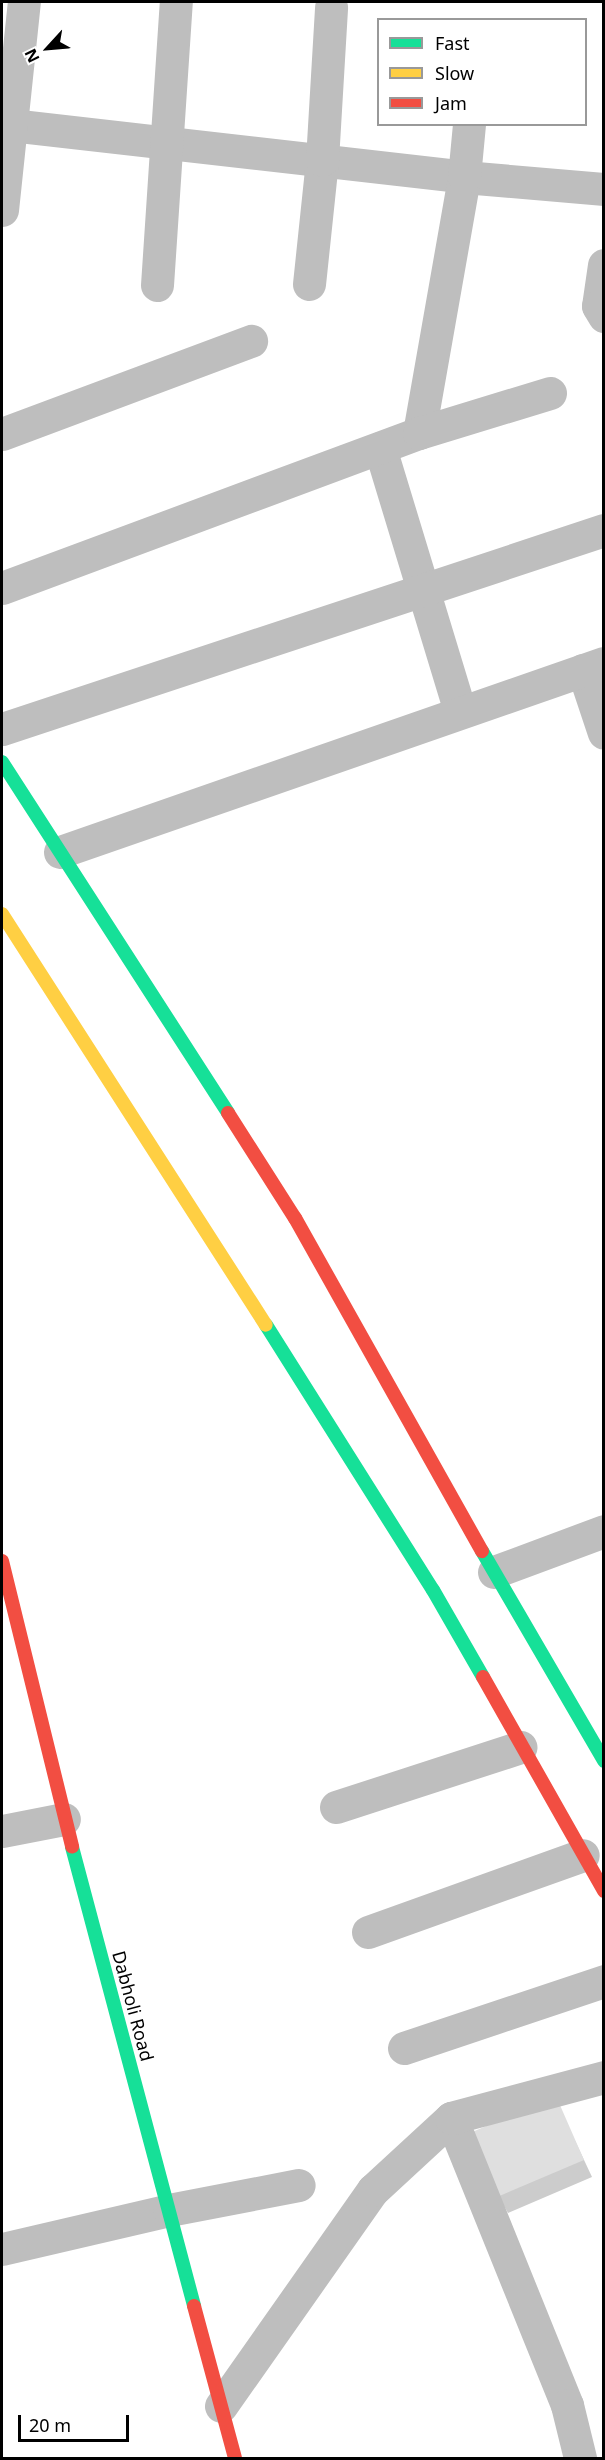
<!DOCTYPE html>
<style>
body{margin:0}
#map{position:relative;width:605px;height:2460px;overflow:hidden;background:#fff;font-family:"Noto Sans",sans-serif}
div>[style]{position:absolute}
.shadow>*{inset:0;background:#0003}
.building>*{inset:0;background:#dfdfdf}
.street>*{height:33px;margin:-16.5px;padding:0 16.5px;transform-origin:16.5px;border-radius:16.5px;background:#bebebe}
.fast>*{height:14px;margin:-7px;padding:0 7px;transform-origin:7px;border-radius:7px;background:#16e098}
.slow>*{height:14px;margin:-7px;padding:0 7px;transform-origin:7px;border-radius:7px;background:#ffcf43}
.jam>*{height:14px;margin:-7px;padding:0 7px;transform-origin:7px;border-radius:7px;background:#f24e42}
span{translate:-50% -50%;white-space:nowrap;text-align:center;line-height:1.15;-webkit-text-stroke:4.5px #fff;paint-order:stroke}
.street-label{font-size:18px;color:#000}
.frame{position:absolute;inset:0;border:3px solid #000;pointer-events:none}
.legend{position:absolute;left:377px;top:18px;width:210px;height:108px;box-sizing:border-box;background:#fff;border:2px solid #999;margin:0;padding:8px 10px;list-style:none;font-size:18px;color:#000}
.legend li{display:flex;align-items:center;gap:12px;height:30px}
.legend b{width:30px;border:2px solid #999}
.north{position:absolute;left:18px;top:18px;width:60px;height:60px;-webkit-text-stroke:4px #fff;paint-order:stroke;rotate:244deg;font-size:16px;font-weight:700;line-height:24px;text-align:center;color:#000}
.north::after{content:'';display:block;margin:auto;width:21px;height:27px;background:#000;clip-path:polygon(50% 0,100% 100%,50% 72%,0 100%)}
.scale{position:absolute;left:18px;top:2415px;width:111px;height:27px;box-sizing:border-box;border:3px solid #000;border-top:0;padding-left:8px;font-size:18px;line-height:21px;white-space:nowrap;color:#000;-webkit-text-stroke:4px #fff;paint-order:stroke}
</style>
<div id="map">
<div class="shadow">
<div style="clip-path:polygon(555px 2098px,592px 2177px,508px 2213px,499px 2197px)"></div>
</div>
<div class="building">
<div style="clip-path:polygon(556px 2096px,584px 2160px,497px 2197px,470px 2133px)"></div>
</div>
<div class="street">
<div style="left:2px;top:124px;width:465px;rotate:6.5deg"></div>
<div style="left:464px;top:177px;width:141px;rotate:4.9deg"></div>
<div style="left:2px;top:210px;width:209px;rotate:-84deg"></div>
<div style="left:604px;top:265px;width:41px;rotate:98.3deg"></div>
<div style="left:598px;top:306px;width:12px;rotate:59deg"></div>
<div style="left:309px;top:284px;width:125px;rotate:-84deg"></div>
<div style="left:322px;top:160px;width:153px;rotate:-86.6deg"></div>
<div style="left:157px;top:285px;width:284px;rotate:-86.2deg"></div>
<div style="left:419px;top:433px;width:260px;rotate:-80deg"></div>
<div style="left:464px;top:177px;width:53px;rotate:-84.6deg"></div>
<div style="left:2px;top:434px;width:266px;rotate:-20.5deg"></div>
<div style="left:380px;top:448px;width:276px;rotate:73.1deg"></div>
<div style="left:2px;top:588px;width:445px;rotate:-20.4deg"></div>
<div style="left:419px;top:433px;width:137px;rotate:-17deg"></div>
<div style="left:583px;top:670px;width:66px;rotate:71.6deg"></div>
<div style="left:2px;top:729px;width:634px;rotate:-18.29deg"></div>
<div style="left:60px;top:852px;width:576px;rotate:-19.16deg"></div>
<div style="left:494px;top:1572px;width:117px;rotate:-20.4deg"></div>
<div style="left:336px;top:1807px;width:194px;rotate:-18deg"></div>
<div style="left:2px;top:1831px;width:63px;rotate:-11deg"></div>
<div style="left:368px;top:1932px;width:228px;rotate:-19.7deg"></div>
<div style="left:404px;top:2048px;width:211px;rotate:-18.5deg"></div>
<div style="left:451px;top:2118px;width:310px;rotate:68deg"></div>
<div style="left:567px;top:2405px;width:55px;rotate:76.2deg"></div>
<div style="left:2px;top:2249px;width:171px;rotate:-13.1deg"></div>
<div style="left:169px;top:2210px;width:132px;rotate:-10.9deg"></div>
<div style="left:221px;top:2406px;width:264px;rotate:-54.9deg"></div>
<div style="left:373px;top:2190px;width:106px;rotate:-42.7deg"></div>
<div style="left:451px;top:2118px;width:158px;rotate:-15deg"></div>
</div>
<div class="fast">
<div style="left:2px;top:762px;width:417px;rotate:57.2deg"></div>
<div style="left:266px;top:1325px;width:313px;rotate:57.8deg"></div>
<div style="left:433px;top:1590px;width:100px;rotate:60.1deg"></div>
<div style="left:482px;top:1551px;width:243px;rotate:59.8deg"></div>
<div style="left:72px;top:1847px;width:475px;rotate:75.1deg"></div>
</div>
<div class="slow">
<div style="left:2px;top:914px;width:488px;rotate:57.3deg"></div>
</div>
<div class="jam">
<div style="left:228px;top:1113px;width:125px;rotate:57.5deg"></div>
<div style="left:295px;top:1218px;width:382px;rotate:60.7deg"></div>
<div style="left:2px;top:1561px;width:294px;rotate:76.2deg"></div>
<div style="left:483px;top:1677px;width:246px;rotate:60.5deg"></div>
<div style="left:194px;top:2306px;width:157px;rotate:74.9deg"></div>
</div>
<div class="street-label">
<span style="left:133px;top:2006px;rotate:75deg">Dabholi Road</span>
</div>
<div class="frame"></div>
<ul class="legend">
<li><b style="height:8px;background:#16e098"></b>Fast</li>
<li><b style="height:8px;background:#ffcf43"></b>Slow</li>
<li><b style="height:8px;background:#f24e42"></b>Jam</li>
</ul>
<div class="north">N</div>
<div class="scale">20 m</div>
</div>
